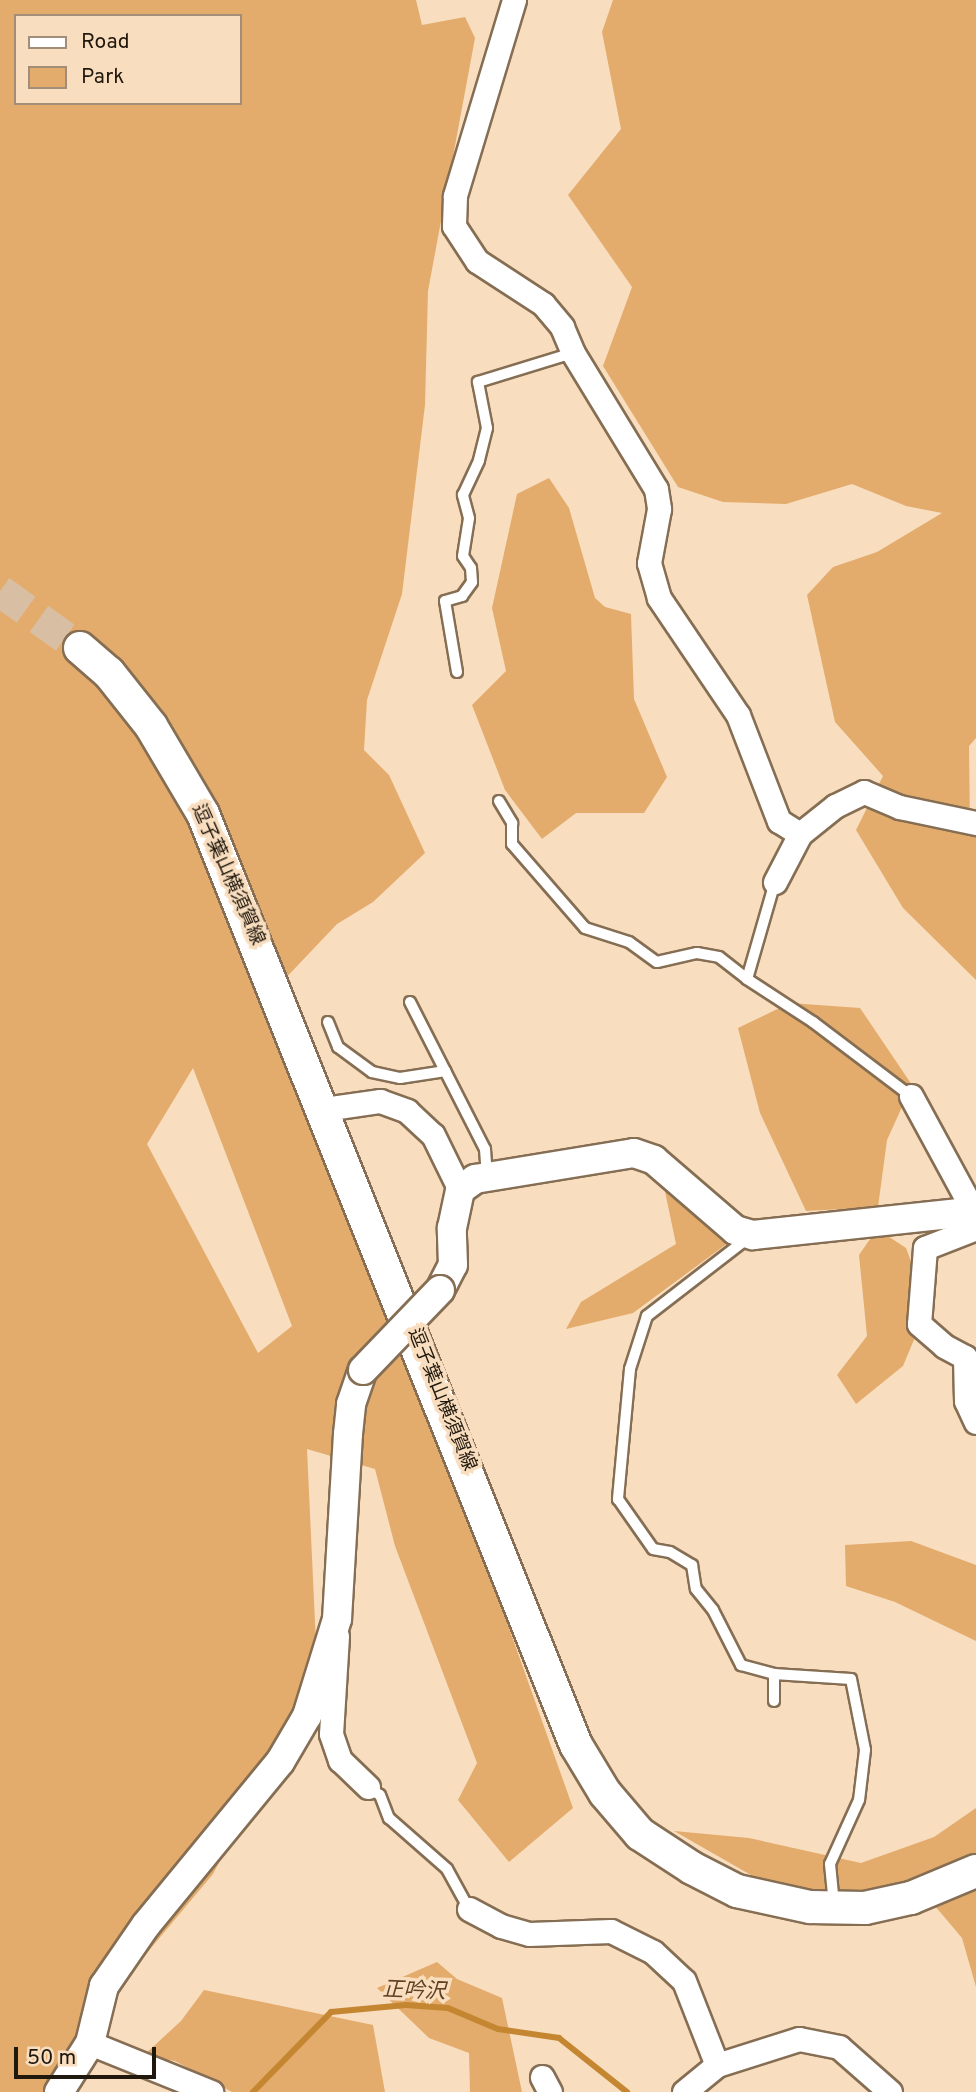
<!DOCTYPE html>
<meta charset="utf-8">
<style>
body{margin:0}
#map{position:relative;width:976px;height:2092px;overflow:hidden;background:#f8ddbf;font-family:Overpass,"Noto Sans JP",sans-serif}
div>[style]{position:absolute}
.green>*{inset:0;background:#e3ac6c}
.stream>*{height:6px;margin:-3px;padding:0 3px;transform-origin:3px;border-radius:3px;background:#c58632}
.secondary-tunnel>*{height:32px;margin-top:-16px;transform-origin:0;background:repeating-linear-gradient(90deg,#d8bfa4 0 32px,transparent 0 48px)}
.roads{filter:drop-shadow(2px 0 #856e53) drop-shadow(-2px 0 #856e53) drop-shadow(0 2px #856e53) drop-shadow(0 -2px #856e53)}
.service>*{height:10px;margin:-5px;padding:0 5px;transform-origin:5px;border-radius:5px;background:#fff}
.minor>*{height:23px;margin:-11.5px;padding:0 11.5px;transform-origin:11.5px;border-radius:11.5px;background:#fff}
.tertiary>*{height:28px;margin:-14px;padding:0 14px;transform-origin:14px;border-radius:14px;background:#fff}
.secondary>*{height:32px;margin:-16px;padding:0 16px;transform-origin:16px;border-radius:16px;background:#fff}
.bridges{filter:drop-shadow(2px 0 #856e53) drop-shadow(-2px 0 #856e53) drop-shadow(0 2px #856e53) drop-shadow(0 -2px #856e53)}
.tertiary-bridge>*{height:28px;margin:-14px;padding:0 14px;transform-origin:14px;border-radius:14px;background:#fff}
span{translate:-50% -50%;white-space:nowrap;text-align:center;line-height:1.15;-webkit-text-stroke:7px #f8ddbf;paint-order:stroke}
.street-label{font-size:19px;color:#21180d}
.water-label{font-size:21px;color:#5e4221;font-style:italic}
.legend{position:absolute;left:14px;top:14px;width:228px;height:91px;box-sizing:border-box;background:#f8ddbf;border:2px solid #a28e78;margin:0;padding:9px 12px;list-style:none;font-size:21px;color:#21180d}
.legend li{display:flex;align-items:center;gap:14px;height:35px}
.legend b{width:35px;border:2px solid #a28e78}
.scale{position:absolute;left:14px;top:2047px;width:142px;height:32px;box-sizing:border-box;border:4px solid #21180d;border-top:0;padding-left:9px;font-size:21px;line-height:24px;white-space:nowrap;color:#21180d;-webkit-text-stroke:5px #f8ddbf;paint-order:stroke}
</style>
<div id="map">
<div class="green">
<div style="clip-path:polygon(evenodd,0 0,416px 0,422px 25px,465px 17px,475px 38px,428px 291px,425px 405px,402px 594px,367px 700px,364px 750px,389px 775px,425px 853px,373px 902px,337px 924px,280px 984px,573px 1808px,509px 1862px,458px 1800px,477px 1763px,395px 1546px,375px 1469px,307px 1449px,316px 1644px,306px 1697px,213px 1874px,74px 2040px,48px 2092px,0 2092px,0 0,16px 16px,240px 16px,240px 103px,16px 103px,16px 16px,0 0,193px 1068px,292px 1326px,258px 1353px,147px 1144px,193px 1068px)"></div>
<div style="clip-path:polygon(613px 0,976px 0,976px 738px,969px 746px,970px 829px,976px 831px,976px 980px,903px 908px,856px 830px,883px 776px,835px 722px,807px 595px,833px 567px,877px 552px,942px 513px,906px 506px,852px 484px,786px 504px,723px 502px,678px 487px,603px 366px,632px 287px,568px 195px,621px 129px,602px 32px)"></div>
<div style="clip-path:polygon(549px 478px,569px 508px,595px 598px,605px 607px,631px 614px,634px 699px,667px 777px,644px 813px,576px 813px,542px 839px,505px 790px,472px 705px,506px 671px,492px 608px,517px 494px)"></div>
<div style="clip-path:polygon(790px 1003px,860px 1008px,912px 1085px,887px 1140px,878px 1207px,806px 1211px,760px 1113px,738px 1028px)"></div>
<div style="clip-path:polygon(663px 1182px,732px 1240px,633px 1313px,566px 1329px,581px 1302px,676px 1244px)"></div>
<div style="clip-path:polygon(877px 1229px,906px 1248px,928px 1306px,903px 1366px,856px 1404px,837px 1375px,867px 1336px,859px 1255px)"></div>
<div style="clip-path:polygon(911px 1541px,976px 1565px,976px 1641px,895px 1602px,846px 1586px,845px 1545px)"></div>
<div style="clip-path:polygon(976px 1808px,976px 1987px,962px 1938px,935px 1906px,772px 1887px,674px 1831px,749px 1838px,861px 1863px,934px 1837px)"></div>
<div style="clip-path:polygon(437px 1962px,457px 1979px,502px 1998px,522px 2092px,470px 2092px,469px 2053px,429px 2038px,377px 1988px)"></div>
<div style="clip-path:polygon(204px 1990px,373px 2025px,385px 2092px,232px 2092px,175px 2061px,143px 2056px,181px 2021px)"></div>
</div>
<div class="stream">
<div style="left:253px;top:2092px;width:112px;rotate:-45.7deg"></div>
<div style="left:331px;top:2012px;width:75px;rotate:-5.3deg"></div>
<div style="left:406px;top:2005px;width:42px;rotate:4.1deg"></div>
<div style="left:448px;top:2008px;width:54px;rotate:22.8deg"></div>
<div style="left:498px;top:2029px;width:62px;rotate:8.4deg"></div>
<div style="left:559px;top:2038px;width:87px;rotate:38.5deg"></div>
</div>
<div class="secondary-tunnel">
<div style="left:0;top:591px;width:98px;rotate:35.5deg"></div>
</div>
<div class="roads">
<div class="service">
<div style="left:457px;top:672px;width:72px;rotate:-99.6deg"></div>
<div style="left:445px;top:601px;width:18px;rotate:-16deg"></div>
<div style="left:462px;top:596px;width:17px;rotate:-54deg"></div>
<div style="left:472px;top:582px;width:14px;rotate:-94deg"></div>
<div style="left:471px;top:568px;width:14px;rotate:-124deg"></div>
<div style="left:463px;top:556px;width:38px;rotate:-81deg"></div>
<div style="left:469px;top:518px;width:24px;rotate:-105deg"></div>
<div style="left:463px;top:495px;width:38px;rotate:-65deg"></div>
<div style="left:479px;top:460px;width:33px;rotate:-76deg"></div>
<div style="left:487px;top:428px;width:47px;rotate:-101.1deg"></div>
<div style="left:478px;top:382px;width:99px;rotate:-17deg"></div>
<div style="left:499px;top:801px;width:26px;rotate:59deg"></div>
<div style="left:512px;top:823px;width:21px;rotate:90deg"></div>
<div style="left:512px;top:844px;width:111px;rotate:49deg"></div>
<div style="left:585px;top:928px;width:46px;rotate:17.7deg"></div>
<div style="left:629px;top:942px;width:34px;rotate:36deg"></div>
<div style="left:657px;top:962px;width:41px;rotate:-12.7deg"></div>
<div style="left:697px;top:953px;width:22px;rotate:10deg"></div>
<div style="left:719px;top:957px;width:36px;rotate:38deg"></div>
<div style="left:775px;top:882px;width:101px;rotate:106.1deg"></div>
<div style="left:747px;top:979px;width:79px;rotate:33.1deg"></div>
<div style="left:813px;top:1022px;width:123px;rotate:37.1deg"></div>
<div style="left:410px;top:1002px;width:165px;rotate:63deg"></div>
<div style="left:485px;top:1149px;width:28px;rotate:86deg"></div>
<div style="left:328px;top:1022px;width:27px;rotate:68deg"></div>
<div style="left:338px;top:1047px;width:42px;rotate:36.3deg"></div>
<div style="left:372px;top:1072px;width:29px;rotate:12deg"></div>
<div style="left:400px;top:1078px;width:46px;rotate:-8.8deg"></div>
<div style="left:748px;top:1238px;width:128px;rotate:142.3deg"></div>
<div style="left:647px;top:1316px;width:56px;rotate:107.8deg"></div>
<div style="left:630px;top:1369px;width:131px;rotate:95.3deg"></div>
<div style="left:618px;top:1499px;width:61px;rotate:55deg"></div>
<div style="left:653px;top:1549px;width:17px;rotate:10deg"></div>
<div style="left:670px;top:1552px;width:26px;rotate:31deg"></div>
<div style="left:692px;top:1565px;width:24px;rotate:81deg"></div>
<div style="left:696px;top:1589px;width:27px;rotate:51deg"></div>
<div style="left:713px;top:1610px;width:62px;rotate:63deg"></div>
<div style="left:741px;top:1665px;width:34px;rotate:15deg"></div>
<div style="left:774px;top:1674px;width:27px;rotate:90deg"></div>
<div style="left:774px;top:1674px;width:77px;rotate:3.7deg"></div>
<div style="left:851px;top:1679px;width:72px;rotate:78.8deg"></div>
<div style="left:865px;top:1750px;width:50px;rotate:96.8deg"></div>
<div style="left:859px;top:1800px;width:70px;rotate:114.4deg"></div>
<div style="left:830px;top:1864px;width:41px;rotate:84.4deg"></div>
<div style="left:368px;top:1787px;width:14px;rotate:34deg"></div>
<div style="left:380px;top:1795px;width:25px;rotate:69deg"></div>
<div style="left:389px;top:1818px;width:77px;rotate:41.3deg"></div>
<div style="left:447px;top:1869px;width:46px;rotate:61.2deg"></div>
</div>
<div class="minor">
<div style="left:514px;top:0;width:205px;rotate:106.8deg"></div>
<div style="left:455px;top:196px;width:30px;rotate:92deg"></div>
<div style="left:454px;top:226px;width:42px;rotate:56.7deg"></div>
<div style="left:477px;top:261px;width:79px;rotate:33.1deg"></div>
<div style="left:543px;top:304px;width:30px;rotate:50deg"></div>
<div style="left:562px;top:327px;width:28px;rotate:67deg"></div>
<div style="left:573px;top:353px;width:159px;rotate:58.6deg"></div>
<div style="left:656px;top:489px;width:20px;rotate:81deg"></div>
<div style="left:659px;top:509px;width:55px;rotate:100.5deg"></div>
<div style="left:649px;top:563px;width:36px;rotate:74deg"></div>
<div style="left:659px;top:598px;width:141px;rotate:56deg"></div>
<div style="left:738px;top:715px;width:114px;rotate:68.9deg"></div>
<div style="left:779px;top:821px;width:25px;rotate:32deg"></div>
<div style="left:775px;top:882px;width:54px;rotate:-62.5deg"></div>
<div style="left:800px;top:834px;width:45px;rotate:-38.7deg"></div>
<div style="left:835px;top:806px;width:32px;rotate:-26deg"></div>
<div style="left:864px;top:792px;width:39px;rotate:23deg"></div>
<div style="left:900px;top:807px;width:78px;rotate:11.9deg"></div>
<div style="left:911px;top:1096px;width:130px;rotate:61.5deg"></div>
<div style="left:324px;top:1109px;width:57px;rotate:-8.1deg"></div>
<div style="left:380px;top:1101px;width:29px;rotate:20deg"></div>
<div style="left:407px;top:1111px;width:35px;rotate:43deg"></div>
<div style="left:433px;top:1135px;width:61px;rotate:63.9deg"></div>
<div style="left:976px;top:1228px;width:55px;rotate:158.6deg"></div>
<div style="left:925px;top:1248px;width:76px;rotate:94.5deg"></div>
<div style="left:919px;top:1324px;width:33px;rotate:41deg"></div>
<div style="left:944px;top:1346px;width:24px;rotate:28deg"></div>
<div style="left:965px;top:1357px;width:44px;rotate:88.7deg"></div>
<div style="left:966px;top:1401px;width:23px;rotate:65deg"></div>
<div style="left:337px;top:1636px;width:98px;rotate:93.5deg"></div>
<div style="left:331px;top:1734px;width:28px;rotate:71deg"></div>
<div style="left:340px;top:1760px;width:39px;rotate:44deg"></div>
<div style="left:469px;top:1909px;width:36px;rotate:28deg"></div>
<div style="left:501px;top:1926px;width:29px;rotate:16deg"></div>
<div style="left:529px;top:1934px;width:82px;rotate:-2.1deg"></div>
<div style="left:611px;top:1931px;width:47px;rotate:26.6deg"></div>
<div style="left:653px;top:1952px;width:42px;rotate:43.1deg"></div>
<div style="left:684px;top:1981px;width:90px;rotate:68.6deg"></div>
<div style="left:90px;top:2043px;width:131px;rotate:22deg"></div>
<div style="left:542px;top:2077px;width:17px;rotate:62deg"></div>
<div style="left:684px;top:2092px;width:43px;rotate:-39.3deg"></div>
<div style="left:717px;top:2065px;width:86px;rotate:-17.6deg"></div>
<div style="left:799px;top:2039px;width:41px;rotate:11.3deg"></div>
<div style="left:839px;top:2047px;width:68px;rotate:41.4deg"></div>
</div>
<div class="tertiary">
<div style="left:440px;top:1290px;width:28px;rotate:-63deg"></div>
<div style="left:453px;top:1265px;width:37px;rotate:-92deg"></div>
<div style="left:452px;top:1228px;width:39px;rotate:-78deg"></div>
<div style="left:460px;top:1190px;width:19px;rotate:-36deg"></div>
<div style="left:475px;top:1179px;width:161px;rotate:-9.3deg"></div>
<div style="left:634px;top:1153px;width:21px;rotate:19deg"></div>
<div style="left:654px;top:1160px;width:107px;rotate:40.8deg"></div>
<div style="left:735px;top:1230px;width:19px;rotate:16deg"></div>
<div style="left:753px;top:1235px;width:224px;rotate:-6.1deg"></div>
<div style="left:59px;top:2092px;width:58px;rotate:-57.7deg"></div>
<div style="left:90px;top:2043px;width:59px;rotate:-76.2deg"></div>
<div style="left:104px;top:1986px;width:74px;rotate:-55.5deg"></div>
<div style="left:146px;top:1925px;width:211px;rotate:-50.6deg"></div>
<div style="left:280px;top:1762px;width:53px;rotate:-59.6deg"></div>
<div style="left:307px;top:1716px;width:102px;rotate:-72.8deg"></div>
<div style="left:337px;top:1619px;width:185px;rotate:-86.6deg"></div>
<div style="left:348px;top:1434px;width:30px;rotate:-84deg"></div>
<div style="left:351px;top:1404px;width:36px;rotate:-71deg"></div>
</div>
<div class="secondary">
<div style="left:80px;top:648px;width:38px;rotate:41deg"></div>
<div style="left:109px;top:673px;width:68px;rotate:51.6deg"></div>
<div style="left:151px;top:726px;width:102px;rotate:59.4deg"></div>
<div style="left:203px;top:814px;width:1003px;rotate:68.17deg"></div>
<div style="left:576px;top:1745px;width:56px;rotate:58.9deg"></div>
<div style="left:605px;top:1793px;width:54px;rotate:49.5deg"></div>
<div style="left:640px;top:1834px;width:62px;rotate:33.2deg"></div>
<div style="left:692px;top:1868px;width:51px;rotate:27.1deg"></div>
<div style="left:737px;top:1891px;width:75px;rotate:12.4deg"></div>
<div style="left:810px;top:1907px;width:55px;rotate:1deg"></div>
<div style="left:865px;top:1908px;width:47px;rotate:-12.3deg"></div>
<div style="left:911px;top:1898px;width:70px;rotate:-22.6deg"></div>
</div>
</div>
<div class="bridges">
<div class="tertiary-bridge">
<div style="left:363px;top:1370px;width:111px;rotate:-46.1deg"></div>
</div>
</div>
<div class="street-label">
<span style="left:227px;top:875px;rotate:66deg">逗子葉山横須賀線</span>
<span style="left:441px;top:1400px;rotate:68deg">逗子葉山横須賀線</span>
</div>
<div class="water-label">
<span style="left:414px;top:1992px;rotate:2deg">正吟沢</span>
</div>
<ul class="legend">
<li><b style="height:9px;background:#fff"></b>Road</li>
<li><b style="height:19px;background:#e3ac6c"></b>Park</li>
</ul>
<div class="scale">50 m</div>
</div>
